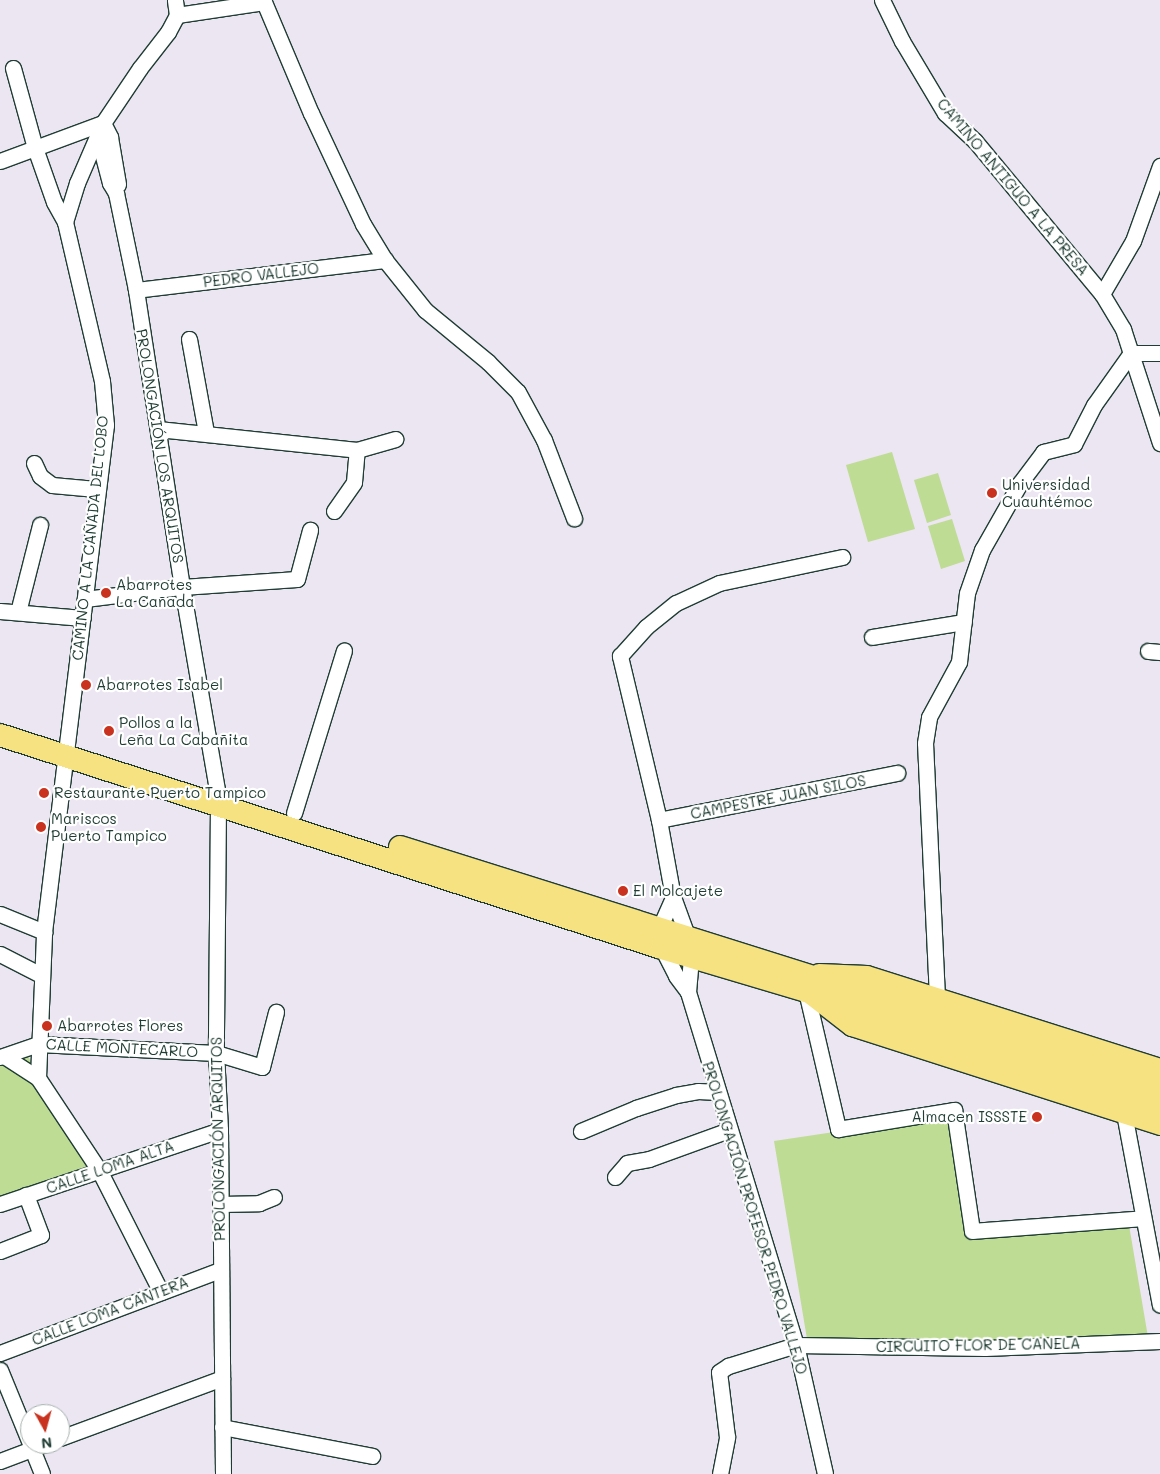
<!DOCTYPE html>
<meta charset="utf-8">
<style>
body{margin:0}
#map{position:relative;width:1160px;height:1474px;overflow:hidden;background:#ece5f2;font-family:Mali,sans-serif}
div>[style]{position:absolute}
.green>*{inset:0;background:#bedc94}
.roads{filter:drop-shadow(1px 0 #1f3d34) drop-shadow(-1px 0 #1f3d34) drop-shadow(0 1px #1f3d34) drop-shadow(0 -1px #1f3d34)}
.minor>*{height:15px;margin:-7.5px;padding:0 7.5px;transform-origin:7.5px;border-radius:7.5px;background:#fff}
.major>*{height:20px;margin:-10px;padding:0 10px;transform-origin:10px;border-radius:10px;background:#f7e281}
.highway>*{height:22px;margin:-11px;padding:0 11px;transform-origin:11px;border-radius:11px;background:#f7e281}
.dots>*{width:14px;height:14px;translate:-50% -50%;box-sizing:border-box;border:2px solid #fff;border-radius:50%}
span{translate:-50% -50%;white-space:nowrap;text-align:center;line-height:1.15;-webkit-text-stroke:4.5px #fff;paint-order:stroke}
.street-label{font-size:15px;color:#1f3d34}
.poi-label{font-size:15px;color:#1f3d34}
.left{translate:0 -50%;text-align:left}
.right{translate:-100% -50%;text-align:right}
.north{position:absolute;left:20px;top:1404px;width:50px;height:50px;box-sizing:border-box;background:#fff;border:1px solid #a5b1ae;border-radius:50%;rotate:173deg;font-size:14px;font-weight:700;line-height:20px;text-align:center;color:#1f3d34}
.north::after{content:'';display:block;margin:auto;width:18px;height:22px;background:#c8321e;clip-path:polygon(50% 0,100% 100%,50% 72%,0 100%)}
</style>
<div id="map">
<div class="green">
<div style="clip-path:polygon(892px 452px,915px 529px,868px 542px,846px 465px)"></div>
<div style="clip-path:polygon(938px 473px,951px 515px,927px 523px,914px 480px)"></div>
<div style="clip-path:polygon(952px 519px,965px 561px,941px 569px,928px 526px)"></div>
<div style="clip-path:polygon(27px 1052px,35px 1074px,90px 1168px,0 1199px,0 1062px)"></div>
<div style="clip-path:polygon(948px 1115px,967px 1233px,1129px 1225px,1149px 1343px,808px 1345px,774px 1141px)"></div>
</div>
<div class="roads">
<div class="minor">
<div style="left:882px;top:0;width:46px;rotate:64deg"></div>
<div style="left:902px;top:41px;width:84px;rotate:59.2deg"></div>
<div style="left:945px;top:113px;width:41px;rotate:43deg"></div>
<div style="left:975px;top:141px;width:199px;rotate:50.3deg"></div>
<div style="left:1102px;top:294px;width:41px;rotate:59deg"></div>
<div style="left:1123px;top:329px;width:120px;rotate:72deg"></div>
<div style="left:177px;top:15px;width:88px;rotate:-8.5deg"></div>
<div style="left:264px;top:2px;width:121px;rotate:67.1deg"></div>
<div style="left:311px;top:113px;width:123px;rotate:64.9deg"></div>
<div style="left:363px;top:224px;width:42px;rotate:58.6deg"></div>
<div style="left:385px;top:260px;width:64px;rotate:51.3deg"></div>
<div style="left:425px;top:310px;width:82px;rotate:39.5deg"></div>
<div style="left:488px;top:362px;width:42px;rotate:45deg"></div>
<div style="left:518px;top:392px;width:55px;rotate:61.6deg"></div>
<div style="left:544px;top:440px;width:84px;rotate:69deg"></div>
<div style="left:13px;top:68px;width:83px;rotate:74.6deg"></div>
<div style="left:35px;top:148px;width:57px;rotate:70.6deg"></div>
<div style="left:54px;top:202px;width:23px;rotate:61deg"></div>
<div style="left:98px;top:137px;width:48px;rotate:75.4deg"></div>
<div style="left:110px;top:183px;width:12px;rotate:59deg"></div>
<div style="left:116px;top:193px;width:99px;rotate:78.3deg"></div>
<div style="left:136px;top:290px;width:301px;rotate:81.2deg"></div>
<div style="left:182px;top:587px;width:205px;rotate:80.2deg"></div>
<div style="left:0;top:161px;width:110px;rotate:-20.3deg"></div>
<div style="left:103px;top:123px;width:16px;rotate:63deg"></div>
<div style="left:110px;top:137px;width:48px;rotate:80.3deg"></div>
<div style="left:136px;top:290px;width:251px;rotate:-6.9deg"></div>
<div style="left:1102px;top:294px;width:61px;rotate:-59.7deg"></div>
<div style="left:1133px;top:241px;width:80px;rotate:-70.2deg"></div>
<div style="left:189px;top:339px;width:96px;rotate:79.7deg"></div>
<div style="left:158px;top:429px;width:200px;rotate:6deg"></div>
<div style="left:357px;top:450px;width:40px;rotate:-16deg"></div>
<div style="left:34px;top:463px;width:14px;rotate:65deg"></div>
<div style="left:40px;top:476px;width:15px;rotate:37deg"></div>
<div style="left:52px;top:485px;width:44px;rotate:5.2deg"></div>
<div style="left:334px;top:511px;width:35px;rotate:-55deg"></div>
<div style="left:354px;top:482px;width:32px;rotate:-85deg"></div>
<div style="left:85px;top:599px;width:98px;rotate:-7.1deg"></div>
<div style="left:182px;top:587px;width:115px;rotate:-4deg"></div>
<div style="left:297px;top:579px;width:51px;rotate:-75.1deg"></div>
<div style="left:0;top:611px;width:83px;rotate:4.8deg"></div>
<div style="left:18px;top:612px;width:90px;rotate:-75.8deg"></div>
<div style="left:872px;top:637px;width:93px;rotate:-9.3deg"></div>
<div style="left:1148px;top:651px;width:12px;rotate:5deg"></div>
<div style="left:218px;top:804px;width:249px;rotate:90.5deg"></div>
<div style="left:216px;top:1053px;width:77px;rotate:87deg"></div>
<div style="left:220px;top:1130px;width:344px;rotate:89.5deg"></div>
<div style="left:294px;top:813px;width:170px;rotate:-72.9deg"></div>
<div style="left:659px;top:820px;width:243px;rotate:-11.2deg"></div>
<div style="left:0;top:914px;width:48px;rotate:22.2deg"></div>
<div style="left:659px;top:929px;width:35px;rotate:-66deg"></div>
<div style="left:688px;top:938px;width:44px;rotate:-110.1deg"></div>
<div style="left:673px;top:897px;width:78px;rotate:-100.3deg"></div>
<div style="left:659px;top:820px;width:169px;rotate:-103.4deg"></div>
<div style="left:620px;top:656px;width:39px;rotate:-48deg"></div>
<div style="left:646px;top:627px;width:38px;rotate:-39deg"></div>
<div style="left:676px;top:603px;width:47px;rotate:-24.9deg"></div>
<div style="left:719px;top:583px;width:126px;rotate:-11.9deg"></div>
<div style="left:662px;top:948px;width:31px;rotate:63deg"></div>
<div style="left:676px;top:976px;width:20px;rotate:53deg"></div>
<div style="left:688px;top:992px;width:369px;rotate:73deg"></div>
<div style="left:796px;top:1345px;width:132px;rotate:77.3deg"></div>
<div style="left:0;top:954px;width:46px;rotate:27.1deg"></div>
<div style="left:806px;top:991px;width:142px;rotate:76.9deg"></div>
<div style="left:838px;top:1129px;width:118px;rotate:-9.3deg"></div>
<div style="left:954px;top:1110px;width:122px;rotate:81.5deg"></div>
<div style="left:972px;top:1231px;width:171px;rotate:-4.3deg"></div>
<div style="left:688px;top:992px;width:35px;rotate:-85deg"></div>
<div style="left:937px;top:997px;width:254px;rotate:-92.7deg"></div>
<div style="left:925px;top:743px;width:26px;rotate:-81deg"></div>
<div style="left:929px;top:717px;width:63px;rotate:-61.4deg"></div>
<div style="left:959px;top:662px;width:69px;rotate:-83.4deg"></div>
<div style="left:967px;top:593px;width:46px;rotate:-70.8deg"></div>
<div style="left:982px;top:550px;width:77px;rotate:-60.4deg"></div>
<div style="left:1020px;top:483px;width:39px;rotate:-53deg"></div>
<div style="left:1043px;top:452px;width:32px;rotate:-14deg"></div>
<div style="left:1074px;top:444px;width:44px;rotate:-62.9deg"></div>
<div style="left:1094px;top:405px;width:64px;rotate:-54.6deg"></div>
<div style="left:1131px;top:353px;width:29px"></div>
<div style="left:4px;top:1056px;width:40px;rotate:32.9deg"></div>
<div style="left:38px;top:1078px;width:110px;rotate:56.5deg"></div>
<div style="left:99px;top:1170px;width:137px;rotate:63.1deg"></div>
<div style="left:0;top:1057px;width:40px;rotate:-18.9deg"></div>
<div style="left:38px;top:1044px;width:178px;rotate:2.9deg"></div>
<div style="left:216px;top:1053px;width:48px;rotate:16.9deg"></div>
<div style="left:262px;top:1067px;width:57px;rotate:-75.7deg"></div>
<div style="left:38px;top:1078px;width:146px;rotate:-87.6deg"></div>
<div style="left:44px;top:932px;width:511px;rotate:-83.03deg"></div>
<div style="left:106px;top:425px;width:44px;rotate:-95.2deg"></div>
<div style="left:102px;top:381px;width:163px;rotate:-103.1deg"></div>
<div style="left:65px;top:222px;width:41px;rotate:-72.9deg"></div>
<div style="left:77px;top:183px;width:65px;rotate:-66.6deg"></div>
<div style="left:103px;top:123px;width:66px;rotate:-56.1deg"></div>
<div style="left:140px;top:68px;width:46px;rotate:-52.1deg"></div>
<div style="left:168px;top:32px;width:19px;rotate:-62deg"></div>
<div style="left:177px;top:15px;width:15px;rotate:-98deg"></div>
<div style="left:1124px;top:1113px;width:195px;rotate:79.4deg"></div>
<div style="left:581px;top:1131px;width:60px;rotate:-22.7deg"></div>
<div style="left:636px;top:1108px;width:42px;rotate:-18deg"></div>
<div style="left:676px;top:1095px;width:22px;rotate:-10deg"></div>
<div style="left:698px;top:1091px;width:20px;rotate:3deg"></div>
<div style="left:615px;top:1177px;width:18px;rotate:-49deg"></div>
<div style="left:627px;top:1163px;width:22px;rotate:-10deg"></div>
<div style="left:649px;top:1159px;width:85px;rotate:-19.9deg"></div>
<div style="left:0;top:1204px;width:232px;rotate:-18.6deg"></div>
<div style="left:220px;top:1204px;width:39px;rotate:-1deg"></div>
<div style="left:259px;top:1203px;width:16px;rotate:-22deg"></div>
<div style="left:0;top:1251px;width:44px;rotate:-21.3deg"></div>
<div style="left:41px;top:1235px;width:43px;rotate:-110.6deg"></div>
<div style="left:0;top:1353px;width:235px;rotate:-20.7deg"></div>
<div style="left:0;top:1370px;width:79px;rotate:67.7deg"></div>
<div style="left:222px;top:1427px;width:153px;rotate:10.9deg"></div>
<div style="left:60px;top:1438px;width:173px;rotate:-20.3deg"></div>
<div style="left:30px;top:1444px;width:32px;rotate:68deg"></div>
<div style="left:0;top:1461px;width:48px;rotate:-20.7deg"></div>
<div style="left:720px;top:1474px;width:38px;rotate:-79deg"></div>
<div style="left:727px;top:1437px;width:65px;rotate:-97deg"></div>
<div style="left:719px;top:1372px;width:11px;rotate:-34deg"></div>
<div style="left:728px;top:1366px;width:71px;rotate:-17.2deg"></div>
<div style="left:796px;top:1345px;width:189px;rotate:0.9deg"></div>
<div style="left:985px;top:1348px;width:175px;rotate:-2.3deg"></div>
</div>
<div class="major">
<div style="left:819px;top:974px;width:48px;rotate:2.4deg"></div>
<div style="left:867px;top:976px;width:307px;rotate:17.6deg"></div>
<div style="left:812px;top:995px;width:51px;rotate:37.8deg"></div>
<div style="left:852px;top:1026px;width:324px;rotate:17.8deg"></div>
</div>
<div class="highway">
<div style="left:0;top:735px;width:695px;rotate:17.84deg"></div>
<div style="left:662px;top:948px;width:150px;rotate:16.6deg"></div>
<div style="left:806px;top:991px;width:372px;rotate:17.7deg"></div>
<div style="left:400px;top:847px;width:797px;rotate:17.46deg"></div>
</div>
</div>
<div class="dots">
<div style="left:992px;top:493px;background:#c8321e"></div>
<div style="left:106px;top:593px;background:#c8321e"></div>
<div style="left:86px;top:685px;background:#c8321e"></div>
<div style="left:109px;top:731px;background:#c8321e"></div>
<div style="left:44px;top:793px;background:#c8321e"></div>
<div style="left:41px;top:827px;background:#c8321e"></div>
<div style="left:623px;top:891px;background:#c8321e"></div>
<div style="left:47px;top:1026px;background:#c8321e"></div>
<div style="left:1037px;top:1117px;background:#c8321e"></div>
</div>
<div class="street-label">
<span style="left:1013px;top:187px;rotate:50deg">CAMINO ANTIGUO A LA PRESA</span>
<span style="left:261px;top:275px;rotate:-7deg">PEDRO VALLEJO</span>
<span style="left:160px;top:446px;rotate:81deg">PROLONGACIÓN LOS ARQUITOS</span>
<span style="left:90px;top:538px;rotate:-84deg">CAMINO A LA CAÑADA DEL LOBO</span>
<span style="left:778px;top:797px;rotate:-11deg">CAMPESTRE JUAN SILOS</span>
<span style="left:122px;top:1048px;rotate:3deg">CALLE MONTECARLO</span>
<span style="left:218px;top:1139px;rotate:-91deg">PROLONGACIÓN ARQUITOS</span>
<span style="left:110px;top:1167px;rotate:-19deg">CALLE LOMA ALTA</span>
<span style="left:755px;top:1218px;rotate:73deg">PROLONGACIÓN PROFESOR PEDRO VALLEJO</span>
<span style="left:110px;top:1311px;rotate:-21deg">CALLE LOMA CANTERA</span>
<span style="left:978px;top:1345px;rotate:-1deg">CIRCUITO FLOR DE CANELA</span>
</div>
<div class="poi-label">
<span class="left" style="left:1002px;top:493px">Universidad<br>Cuauhtémoc</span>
<span class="left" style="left:116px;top:593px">Abarrotes<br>La Cañada</span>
<span class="left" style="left:96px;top:685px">Abarrotes Isabel</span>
<span class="left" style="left:119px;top:731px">Pollos a la<br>Leña La Cabañita</span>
<span class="left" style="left:54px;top:793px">Restaurante Puerto Tampico</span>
<span class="left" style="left:51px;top:827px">Mariscos<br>Puerto Tampico</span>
<span class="left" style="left:633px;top:891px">El Molcajete</span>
<span class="left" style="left:57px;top:1026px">Abarrotes Flores</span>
<span class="right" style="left:1027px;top:1117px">Almacen ISSSTE</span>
</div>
<div class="north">N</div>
</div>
